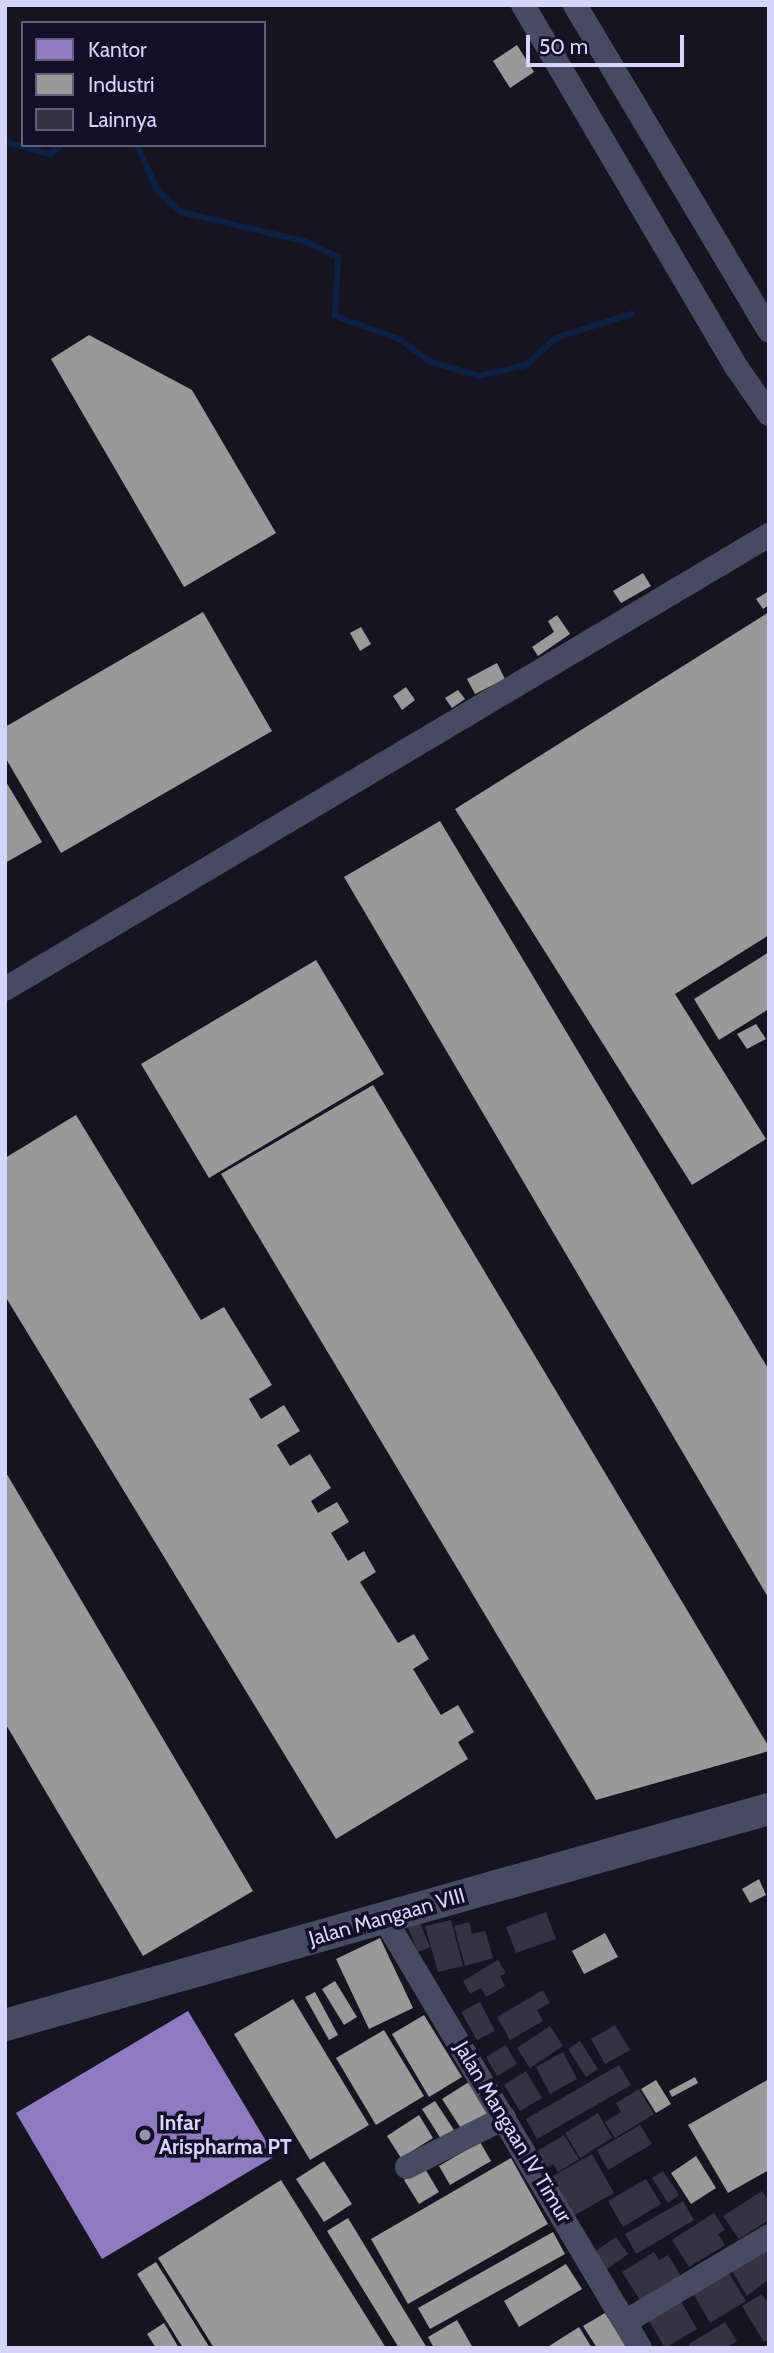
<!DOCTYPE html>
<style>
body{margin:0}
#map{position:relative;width:774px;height:2353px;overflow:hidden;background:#161421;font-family:Cabin,sans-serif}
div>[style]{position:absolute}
.offices>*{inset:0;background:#8e7cc3}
.industry>*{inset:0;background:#999}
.stream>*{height:6px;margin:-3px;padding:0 3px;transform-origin:3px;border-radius:3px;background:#0d2144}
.building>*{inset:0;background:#343243}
.minor>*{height:24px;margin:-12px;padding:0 12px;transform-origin:12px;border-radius:12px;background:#4a4962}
.tertiary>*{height:32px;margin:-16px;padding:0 16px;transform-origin:16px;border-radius:16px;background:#4a4962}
.dots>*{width:19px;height:19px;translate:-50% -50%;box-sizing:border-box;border:4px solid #130f26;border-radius:50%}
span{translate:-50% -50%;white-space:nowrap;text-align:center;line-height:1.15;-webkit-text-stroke:7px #130f26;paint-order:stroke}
.street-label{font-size:21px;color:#d9d4ff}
.poi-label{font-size:21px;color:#d9d4ff;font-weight:700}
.left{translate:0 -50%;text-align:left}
.frame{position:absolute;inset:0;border:7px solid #d9d4ff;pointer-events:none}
.legend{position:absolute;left:21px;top:21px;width:245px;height:126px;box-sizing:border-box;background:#130f26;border:2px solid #625e7d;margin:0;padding:9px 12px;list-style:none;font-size:21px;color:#d9d4ff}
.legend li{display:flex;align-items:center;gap:14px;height:35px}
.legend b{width:35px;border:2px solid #625e7d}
.scale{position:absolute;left:526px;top:35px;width:158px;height:32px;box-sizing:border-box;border:4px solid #d9d4ff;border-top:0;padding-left:9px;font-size:21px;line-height:24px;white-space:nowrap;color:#d9d4ff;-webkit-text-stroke:5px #130f26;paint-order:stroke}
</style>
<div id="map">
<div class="offices">
<div style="clip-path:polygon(188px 2011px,275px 2156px,102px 2259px,16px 2113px)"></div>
</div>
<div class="industry">
<div style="clip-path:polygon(517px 45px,534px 72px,510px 88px,493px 61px)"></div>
<div style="clip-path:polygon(89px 335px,192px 390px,276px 533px,184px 587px,51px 359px)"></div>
<div style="clip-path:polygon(643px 573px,651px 586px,621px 603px,613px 591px)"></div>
<div style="clip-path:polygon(769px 591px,769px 605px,763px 609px,756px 599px)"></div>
<div style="clip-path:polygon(203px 612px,272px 731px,61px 853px,5px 757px,5px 727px)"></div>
<div style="clip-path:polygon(769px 612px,769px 935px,675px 994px,766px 1139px,692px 1185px,455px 809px)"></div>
<div style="clip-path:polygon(557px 615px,570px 634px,538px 656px,532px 647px,554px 632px,548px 621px)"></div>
<div style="clip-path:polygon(361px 627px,371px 644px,360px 651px,350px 633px)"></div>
<div style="clip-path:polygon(497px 663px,505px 679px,475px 694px,467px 679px)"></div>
<div style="clip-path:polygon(406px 687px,415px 700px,402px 710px,393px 696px)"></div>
<div style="clip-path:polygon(458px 690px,465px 699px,452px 708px,445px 698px)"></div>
<div style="clip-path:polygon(5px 780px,42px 842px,5px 863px)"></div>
<div style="clip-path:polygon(440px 821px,769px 1370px,769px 1599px,344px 877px)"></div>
<div style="clip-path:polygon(769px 952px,769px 1009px,719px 1040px,694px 999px)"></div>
<div style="clip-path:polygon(316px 960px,384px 1074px,209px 1178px,141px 1064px)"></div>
<div style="clip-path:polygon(756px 1024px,766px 1039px,747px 1049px,737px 1034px)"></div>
<div style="clip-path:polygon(373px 1085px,769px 1747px,769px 1751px,596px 1800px,221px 1174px)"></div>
<div style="clip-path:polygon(76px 1115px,201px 1320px,224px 1307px,272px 1385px,249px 1399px,261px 1419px,284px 1405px,300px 1431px,277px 1445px,290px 1466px,310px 1454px,331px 1488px,311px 1501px,318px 1513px,337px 1502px,349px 1522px,331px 1533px,348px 1561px,364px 1551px,376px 1572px,360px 1582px,398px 1643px,414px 1634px,429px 1659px,413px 1669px,441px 1715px,458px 1705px,474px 1732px,458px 1742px,468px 1759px,336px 1839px,5px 1296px,5px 1158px)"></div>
<div style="clip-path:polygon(5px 1471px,253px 1891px,143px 1956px,5px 1723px)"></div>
<div style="clip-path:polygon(759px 1879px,766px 1895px,750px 1903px,742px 1889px)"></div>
<div style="clip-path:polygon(605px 1933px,618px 1957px,584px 1974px,572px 1951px)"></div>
<div style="clip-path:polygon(380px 1938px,413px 2008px,369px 2029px,336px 1959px)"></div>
<div style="clip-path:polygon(335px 1981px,357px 2017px,344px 2025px,322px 1989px)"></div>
<div style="clip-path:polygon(315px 1992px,338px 2035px,329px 2040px,305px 1997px)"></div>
<div style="clip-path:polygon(293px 1999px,369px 2125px,310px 2160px,234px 2034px)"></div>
<div style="clip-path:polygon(424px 2015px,462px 2077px,429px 2097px,392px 2034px)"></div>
<div style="clip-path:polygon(384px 2030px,424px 2096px,376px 2125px,336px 2058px)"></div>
<div style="clip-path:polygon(695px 2077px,698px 2083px,672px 2097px,669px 2091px)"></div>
<div style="clip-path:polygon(769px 2079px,769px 2170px,728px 2193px,688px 2125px)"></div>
<div style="clip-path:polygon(472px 2080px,492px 2112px,462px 2130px,442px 2099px)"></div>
<div style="clip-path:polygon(656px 2080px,671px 2104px,656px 2113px,641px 2089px)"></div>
<div style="clip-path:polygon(435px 2101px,454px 2130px,441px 2139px,422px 2109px)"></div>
<div style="clip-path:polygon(419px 2115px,433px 2138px,401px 2158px,387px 2136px)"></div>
<div style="clip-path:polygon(480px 2142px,491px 2161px,450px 2185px,439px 2166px)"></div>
<div style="clip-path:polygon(696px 2156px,716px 2188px,691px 2204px,671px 2173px)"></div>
<div style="clip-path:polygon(511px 2158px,548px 2224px,408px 2304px,371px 2239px)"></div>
<div style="clip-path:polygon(324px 2161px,352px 2204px,324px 2222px,296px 2179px)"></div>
<div style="clip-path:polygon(424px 2167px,439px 2192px,419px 2204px,404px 2180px)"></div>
<div style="clip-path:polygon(281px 2180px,386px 2348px,214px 2348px,158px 2258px)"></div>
<div style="clip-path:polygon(348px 2218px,427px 2348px,399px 2348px,327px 2231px)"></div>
<div style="clip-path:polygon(553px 2232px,565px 2254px,430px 2329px,418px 2308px)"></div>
<div style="clip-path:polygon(156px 2262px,210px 2348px,183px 2348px,137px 2274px)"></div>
<div style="clip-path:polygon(566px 2264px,582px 2289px,519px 2327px,504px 2301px)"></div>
<div style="clip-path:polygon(605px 2313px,627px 2348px,597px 2348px,583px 2326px)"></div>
<div style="clip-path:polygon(457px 2320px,473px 2348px,434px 2348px,428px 2337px)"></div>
<div style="clip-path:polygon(164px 2323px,179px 2348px,156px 2348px,147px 2334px)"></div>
<div style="clip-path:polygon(579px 2327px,592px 2348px,546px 2348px)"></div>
</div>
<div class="stream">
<div style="left:5px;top:142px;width:47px;rotate:14.9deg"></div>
<div style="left:50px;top:154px;width:15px;rotate:-37deg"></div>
<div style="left:137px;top:145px;width:49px;rotate:66deg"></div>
<div style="left:157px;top:190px;width:33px;rotate:43deg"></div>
<div style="left:181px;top:212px;width:126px;rotate:13.3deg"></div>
<div style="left:304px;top:241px;width:38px;rotate:25deg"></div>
<div style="left:338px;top:257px;width:59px;rotate:92.9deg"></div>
<div style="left:335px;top:316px;width:68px;rotate:19.8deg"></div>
<div style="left:399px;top:339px;width:39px;rotate:36deg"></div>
<div style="left:431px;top:362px;width:50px;rotate:16.3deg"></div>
<div style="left:479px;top:376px;width:48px;rotate:-13.2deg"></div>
<div style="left:526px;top:365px;width:40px;rotate:-42deg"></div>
<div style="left:556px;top:338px;width:79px;rotate:-17.7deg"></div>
</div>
<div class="building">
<div style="clip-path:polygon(546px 1912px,556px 1939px,516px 1953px,506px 1927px)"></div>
<div style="clip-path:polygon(451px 1920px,463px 1966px,438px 1972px,425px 1926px)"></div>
<div style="clip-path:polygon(469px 1922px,472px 1934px,485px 1931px,493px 1958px,465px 1966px,454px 1926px)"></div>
<div style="clip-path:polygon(420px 1923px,430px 1947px,418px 1952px,408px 1928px)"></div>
<div style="clip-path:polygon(498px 1960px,506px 1973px,500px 1976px,505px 1986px,486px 1997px,481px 1988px,470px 1994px,463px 1981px)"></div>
<div style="clip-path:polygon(543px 1990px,550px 2003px,537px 2010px,543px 2021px,510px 2040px,497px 2017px)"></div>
<div style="clip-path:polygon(480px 2002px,495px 2031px,477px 2040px,461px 2012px)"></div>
<div style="clip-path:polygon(615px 2025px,630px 2050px,605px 2064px,591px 2039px)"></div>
<div style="clip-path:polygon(550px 2026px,563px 2046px,530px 2068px,517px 2048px)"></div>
<div style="clip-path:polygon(580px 2041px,598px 2069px,586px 2077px,568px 2049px)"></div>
<div style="clip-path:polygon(506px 2045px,517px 2064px,497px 2076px,486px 2057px)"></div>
<div style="clip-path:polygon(563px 2052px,577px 2079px,550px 2094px,536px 2067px)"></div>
<div style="clip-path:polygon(619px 2065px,631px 2085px,537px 2139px,526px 2119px)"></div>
<div style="clip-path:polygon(526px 2071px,542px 2098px,520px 2111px,504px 2085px)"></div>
<div style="clip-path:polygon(639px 2089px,654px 2114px,615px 2138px,605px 2122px,621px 2112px,616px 2103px)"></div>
<div style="clip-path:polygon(598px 2113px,612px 2138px,580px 2158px,565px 2133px)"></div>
<div style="clip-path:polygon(640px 2125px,652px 2144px,608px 2170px,597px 2150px)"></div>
<div style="clip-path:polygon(564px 2135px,579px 2159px,558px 2172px,553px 2164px,544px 2170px,534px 2153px)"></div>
<div style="clip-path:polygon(592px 2154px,614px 2193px,573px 2216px,551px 2177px)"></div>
<div style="clip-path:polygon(663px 2171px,679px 2195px,668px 2203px,652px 2178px)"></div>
<div style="clip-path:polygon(646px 2179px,661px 2204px,623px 2227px,608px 2201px)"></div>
<div style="clip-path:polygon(762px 2191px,769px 2201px,769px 2220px,739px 2239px,723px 2216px)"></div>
<div style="clip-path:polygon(683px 2201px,694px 2220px,636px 2254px,625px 2234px)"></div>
<div style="clip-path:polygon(714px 2213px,725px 2230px,718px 2234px,725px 2245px,689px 2267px,672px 2240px)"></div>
<div style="clip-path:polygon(616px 2237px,628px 2254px,606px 2270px,594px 2252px)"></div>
<div style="clip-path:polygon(769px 2242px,769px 2279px,747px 2296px,729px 2266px)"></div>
<div style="clip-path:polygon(654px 2252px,659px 2260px,668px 2255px,684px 2281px,644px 2306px,622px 2272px)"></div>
<div style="clip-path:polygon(725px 2267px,746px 2301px,710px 2323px,690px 2288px)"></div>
<div style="clip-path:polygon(762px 2294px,769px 2305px,769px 2339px,764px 2342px,742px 2306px)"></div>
<div style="clip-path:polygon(678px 2296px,697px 2329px,665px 2348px,646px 2316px)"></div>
<div style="clip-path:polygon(725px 2322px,737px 2341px,727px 2348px,692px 2348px,689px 2344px)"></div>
</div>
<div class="minor">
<div style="left:523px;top:5px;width:421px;rotate:59.5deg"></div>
<div style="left:737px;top:368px;width:56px;rotate:55.2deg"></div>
<div style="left:575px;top:5px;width:379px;rotate:59.2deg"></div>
<div style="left:5px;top:989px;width:889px;rotate:-30.72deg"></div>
<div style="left:384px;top:1918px;width:500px;rotate:59.23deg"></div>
<div style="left:407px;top:2167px;width:109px;rotate:-26.8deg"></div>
<div style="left:625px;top:2322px;width:168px;rotate:-30.8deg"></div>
</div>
<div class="tertiary">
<div style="left:5px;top:2025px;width:794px;rotate:-15.79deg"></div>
</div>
<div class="dots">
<div style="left:145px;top:2135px;background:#9591b1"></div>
</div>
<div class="street-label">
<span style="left:387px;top:1917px;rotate:-16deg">Jalan Mangaan VIII</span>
<span style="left:513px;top:2132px;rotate:59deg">Jalan Mangaan IV Timur</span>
</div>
<div class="poi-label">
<span class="left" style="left:159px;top:2135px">Infar<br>Arispharma PT</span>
</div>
<div class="frame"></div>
<ul class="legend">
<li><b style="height:19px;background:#8e7cc3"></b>Kantor</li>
<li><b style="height:19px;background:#999"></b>Industri</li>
<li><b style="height:19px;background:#343243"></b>Lainnya</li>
</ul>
<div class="scale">50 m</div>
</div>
